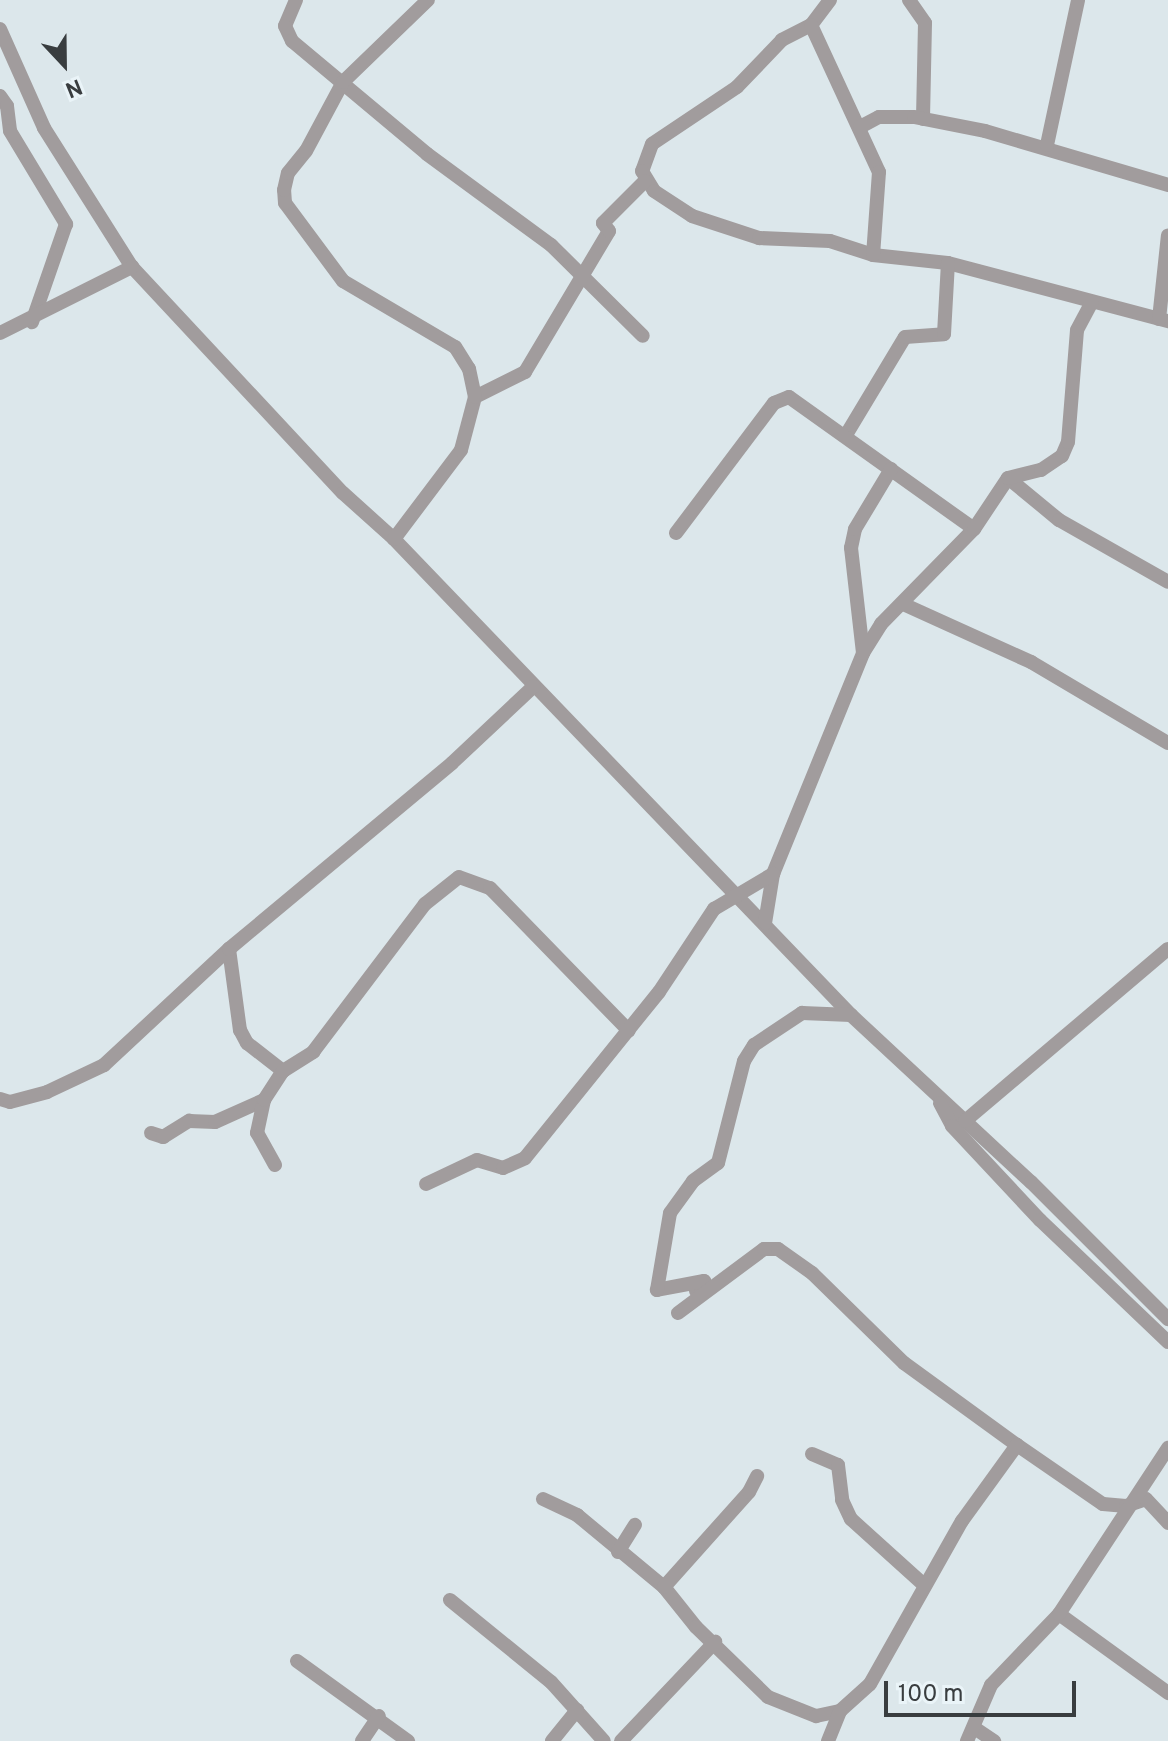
<!DOCTYPE html>
<style>
body{margin:0}
#map{position:relative;width:1168px;height:1741px;overflow:hidden;background:#dce7eb;font-family:Overpass,sans-serif}
div>[style]{position:absolute}
.minor>*{height:14px;margin:-7px;padding:0 7px;transform-origin:7px;border-radius:7px;background:#a19c9d}
span{translate:-50% -50%;white-space:nowrap;text-align:center;line-height:1.15;-webkit-text-stroke:7px #eaf4f8;paint-order:stroke}
.north{position:absolute;left:24px;top:24px;width:80px;height:80px;-webkit-text-stroke:6px #eaf4f8;paint-order:stroke;rotate:158deg;font-size:22px;font-weight:700;line-height:32px;text-align:center;color:#393d3f}
.north::after{content:'';display:block;margin:auto;width:28px;height:36px;background:#393d3f;clip-path:polygon(50% 0,100% 100%,50% 72%,0 100%)}
.scale{position:absolute;left:884px;top:1681px;width:192px;height:36px;box-sizing:border-box;border:4px solid #393d3f;border-top:0;padding-left:10px;font-size:24px;line-height:28px;white-space:nowrap;color:#393d3f;-webkit-text-stroke:6px #eaf4f8;paint-order:stroke}
</style>
<div id="map">
<div class="minor">
<div style="left:296px;top:0;width:28px;rotate:113deg"></div>
<div style="left:285px;top:26px;width:17px;rotate:65deg"></div>
<div style="left:292px;top:41px;width:176px;rotate:39.9deg"></div>
<div style="left:427px;top:154px;width:154px;rotate:36.3deg"></div>
<div style="left:551px;top:245px;width:129px;rotate:44.7deg"></div>
<div style="left:830px;top:0;width:31px;rotate:127deg"></div>
<div style="left:811px;top:25px;width:33px;rotate:153deg"></div>
<div style="left:782px;top:40px;width:65px;rotate:133.8deg"></div>
<div style="left:737px;top:87px;width:102px;rotate:146.2deg"></div>
<div style="left:652px;top:144px;width:29px;rotate:110deg"></div>
<div style="left:642px;top:171px;width:23px;rotate:59deg"></div>
<div style="left:654px;top:191px;width:45px;rotate:33.3deg"></div>
<div style="left:692px;top:216px;width:71px;rotate:18.2deg"></div>
<div style="left:759px;top:238px;width:71px;rotate:2.4deg"></div>
<div style="left:830px;top:241px;width:45px;rotate:18deg"></div>
<div style="left:873px;top:255px;width:75px;rotate:6.1deg"></div>
<div style="left:948px;top:263px;width:228px;rotate:14.8deg"></div>
<div style="left:909px;top:0;width:28px;rotate:55deg"></div>
<div style="left:925px;top:23px;width:96px;rotate:91.2deg"></div>
<div style="left:811px;top:25px;width:162px;rotate:65.2deg"></div>
<div style="left:879px;top:172px;width:83px;rotate:94.1deg"></div>
<div style="left:0;top:29px;width:108px;rotate:66deg"></div>
<div style="left:44px;top:128px;width:165px;rotate:57.7deg"></div>
<div style="left:132px;top:267px;width:309px;rotate:47deg"></div>
<div style="left:343px;top:493px;width:69px;rotate:42deg"></div>
<div style="left:394px;top:539px;width:660px;rotate:46.17deg"></div>
<div style="left:851px;top:1015px;width:246px;rotate:42.9deg"></div>
<div style="left:1031px;top:1182px;width:194px;rotate:45deg"></div>
<div style="left:0;top:96px;width:12px;rotate:55deg"></div>
<div style="left:7px;top:106px;width:25px;rotate:83deg"></div>
<div style="left:10px;top:131px;width:109px;rotate:58.9deg"></div>
<div style="left:66px;top:224px;width:104px;rotate:109.1deg"></div>
<div style="left:860px;top:127px;width:21px;rotate:-28deg"></div>
<div style="left:879px;top:117px;width:35px"></div>
<div style="left:914px;top:117px;width:72px;rotate:11.2deg"></div>
<div style="left:985px;top:131px;width:191px;rotate:16.4deg"></div>
<div style="left:1047px;top:145px;width:148px;rotate:-77.9deg"></div>
<div style="left:1159px;top:319px;width:84px;rotate:-83.9deg"></div>
<div style="left:0;top:333px;width:148px;rotate:-26.6deg"></div>
<div style="left:475px;top:397px;width:56px;rotate:-26.6deg"></div>
<div style="left:525px;top:372px;width:164px;rotate:-59.2deg"></div>
<div style="left:609px;top:231px;width:10px;rotate:-127deg"></div>
<div style="left:603px;top:223px;width:59px;rotate:-45deg"></div>
<div style="left:846px;top:435px;width:114px;rotate:-59deg"></div>
<div style="left:905px;top:337px;width:39px;rotate:-4deg"></div>
<div style="left:944px;top:334px;width:71px;rotate:-86.8deg"></div>
<div style="left:1008px;top:478px;width:66px;rotate:39.5deg"></div>
<div style="left:1059px;top:520px;width:125px;rotate:29.6deg"></div>
<div style="left:676px;top:533px;width:163px;rotate:-53deg"></div>
<div style="left:774px;top:403px;width:16px;rotate:-22deg"></div>
<div style="left:789px;top:397px;width:227px;rotate:35.5deg"></div>
<div style="left:394px;top:539px;width:111px;rotate:-53deg"></div>
<div style="left:461px;top:450px;width:55px;rotate:-75.2deg"></div>
<div style="left:475px;top:397px;width:29px;rotate:-102deg"></div>
<div style="left:469px;top:369px;width:26px;rotate:-122deg"></div>
<div style="left:455px;top:347px;width:130px;rotate:-149.5deg"></div>
<div style="left:343px;top:281px;width:97px;rotate:-126.6deg"></div>
<div style="left:285px;top:203px;width:13px;rotate:-94deg"></div>
<div style="left:284px;top:190px;width:17px;rotate:-77deg"></div>
<div style="left:288px;top:173px;width:28px;rotate:-51deg"></div>
<div style="left:306px;top:151px;width:78px;rotate:-61.8deg"></div>
<div style="left:343px;top:82px;width:118px;rotate:-44deg"></div>
<div style="left:903px;top:604px;width:141px;rotate:24.4deg"></div>
<div style="left:1031px;top:662px;width:159px;rotate:30.6deg"></div>
<div style="left:863px;top:653px;width:106px;rotate:-96.5deg"></div>
<div style="left:851px;top:548px;width:19px;rotate:-78deg"></div>
<div style="left:855px;top:529px;width:70px;rotate:-59deg"></div>
<div style="left:765px;top:923px;width:50px;rotate:-80.7deg"></div>
<div style="left:773px;top:874px;width:239px;rotate:-67.8deg"></div>
<div style="left:863px;top:653px;width:34px;rotate:-58deg"></div>
<div style="left:881px;top:624px;width:133px;rotate:-45.6deg"></div>
<div style="left:974px;top:529px;width:61px;rotate:-56.3deg"></div>
<div style="left:1008px;top:478px;width:34px;rotate:-14deg"></div>
<div style="left:1041px;top:470px;width:25px;rotate:-34deg"></div>
<div style="left:1062px;top:456px;width:15px;rotate:-67deg"></div>
<div style="left:1068px;top:442px;width:112px;rotate:-85.4deg"></div>
<div style="left:1077px;top:330px;width:32px;rotate:-62deg"></div>
<div style="left:229px;top:949px;width:82px;rotate:82.3deg"></div>
<div style="left:240px;top:1030px;width:15px;rotate:62deg"></div>
<div style="left:247px;top:1043px;width:46px;rotate:37.9deg"></div>
<div style="left:0;top:1099px;width:10px;rotate:17deg"></div>
<div style="left:10px;top:1102px;width:38px;rotate:-15deg"></div>
<div style="left:47px;top:1092px;width:63px;rotate:-25.3deg"></div>
<div style="left:104px;top:1065px;width:171px;rotate:-42.9deg"></div>
<div style="left:229px;top:949px;width:290px;rotate:-39.8deg"></div>
<div style="left:452px;top:763px;width:112px;rotate:-43.2deg"></div>
<div style="left:940px;top:1103px;width:26px;rotate:62deg"></div>
<div style="left:952px;top:1126px;width:129px;rotate:46.9deg"></div>
<div style="left:1040px;top:1220px;width:177px;rotate:43.6deg"></div>
<div style="left:965px;top:1121px;width:266px;rotate:-40.3deg"></div>
<div style="left:151px;top:1133px;width:13px;rotate:18deg"></div>
<div style="left:163px;top:1137px;width:31px;rotate:-32deg"></div>
<div style="left:189px;top:1121px;width:26px;rotate:2deg"></div>
<div style="left:215px;top:1122px;width:54px;rotate:-24.2deg"></div>
<div style="left:275px;top:1165px;width:37px;rotate:-119deg"></div>
<div style="left:257px;top:1133px;width:34px;rotate:-78deg"></div>
<div style="left:264px;top:1100px;width:35px;rotate:-57deg"></div>
<div style="left:283px;top:1071px;width:36px;rotate:-32deg"></div>
<div style="left:313px;top:1052px;width:186px;rotate:-52.9deg"></div>
<div style="left:425px;top:904px;width:43px;rotate:-38.5deg"></div>
<div style="left:459px;top:877px;width:33px;rotate:20deg"></div>
<div style="left:490px;top:888px;width:199px;rotate:45.8deg"></div>
<div style="left:426px;top:1184px;width:56px;rotate:-25.2deg"></div>
<div style="left:477px;top:1160px;width:27px;rotate:17deg"></div>
<div style="left:503px;top:1168px;width:24px;rotate:-24deg"></div>
<div style="left:525px;top:1158px;width:213px;rotate:-51.1deg"></div>
<div style="left:659px;top:992px;width:100px;rotate:-56.5deg"></div>
<div style="left:714px;top:909px;width:69px;rotate:-30.7deg"></div>
<div style="left:696px;top:1291px;width:13px;rotate:-51deg"></div>
<div style="left:704px;top:1281px;width:48px;rotate:169.2deg"></div>
<div style="left:657px;top:1290px;width:78px;rotate:-80.4deg"></div>
<div style="left:670px;top:1213px;width:39px;rotate:-54deg"></div>
<div style="left:693px;top:1181px;width:31px;rotate:-36deg"></div>
<div style="left:718px;top:1163px;width:105px;rotate:-75.7deg"></div>
<div style="left:744px;top:1061px;width:19px;rotate:-58deg"></div>
<div style="left:754px;top:1045px;width:58px;rotate:-33.7deg"></div>
<div style="left:802px;top:1013px;width:49px;rotate:2.3deg"></div>
<div style="left:678px;top:1313px;width:107px;rotate:-36.7deg"></div>
<div style="left:764px;top:1249px;width:14px"></div>
<div style="left:778px;top:1249px;width:42px;rotate:35.2deg"></div>
<div style="left:812px;top:1273px;width:129px;rotate:44.4deg"></div>
<div style="left:904px;top:1363px;width:140px;rotate:36deg"></div>
<div style="left:1017px;top:1445px;width:104px;rotate:34.5deg"></div>
<div style="left:1103px;top:1504px;width:23px;rotate:5deg"></div>
<div style="left:1126px;top:1506px;width:21px;rotate:-19deg"></div>
<div style="left:1146px;top:1499px;width:33px;rotate:47deg"></div>
<div style="left:812px;top:1454px;width:28px;rotate:23deg"></div>
<div style="left:838px;top:1465px;width:35px;rotate:83deg"></div>
<div style="left:842px;top:1500px;width:21px;rotate:65deg"></div>
<div style="left:851px;top:1519px;width:97px;rotate:42.1deg"></div>
<div style="left:543px;top:1499px;width:38px;rotate:25deg"></div>
<div style="left:577px;top:1515px;width:113px;rotate:39.6deg"></div>
<div style="left:664px;top:1587px;width:51px;rotate:51.3deg"></div>
<div style="left:696px;top:1627px;width:100px;rotate:44.2deg"></div>
<div style="left:768px;top:1697px;width:52px;rotate:21.6deg"></div>
<div style="left:816px;top:1716px;width:25px;rotate:-12deg"></div>
<div style="left:840px;top:1711px;width:40px;rotate:-42deg"></div>
<div style="left:870px;top:1684px;width:187px;rotate:-60.6deg"></div>
<div style="left:962px;top:1521px;width:94px;rotate:-54.1deg"></div>
<div style="left:618px;top:1552px;width:32px;rotate:-58deg"></div>
<div style="left:664px;top:1587px;width:127px;rotate:-48.2deg"></div>
<div style="left:749px;top:1492px;width:18px;rotate:-63deg"></div>
<div style="left:450px;top:1600px;width:130px;rotate:39.1deg"></div>
<div style="left:551px;top:1682px;width:79px;rotate:48.1deg"></div>
<div style="left:1059px;top:1614px;width:135px;rotate:35.9deg"></div>
<div style="left:297px;top:1661px;width:137px;rotate:35.8deg"></div>
<div style="left:976px;top:1729px;width:22px;rotate:34deg"></div>
<div style="left:362px;top:1741px;width:30px;rotate:-56deg"></div>
<div style="left:552px;top:1741px;width:40px;rotate:-51deg"></div>
<div style="left:621px;top:1741px;width:137px;rotate:-46.5deg"></div>
<div style="left:828px;top:1741px;width:32px;rotate:-68deg"></div>
<div style="left:967px;top:1741px;width:61px;rotate:-66.8deg"></div>
<div style="left:991px;top:1685px;width:98px;rotate:-46.2deg"></div>
<div style="left:1059px;top:1614px;width:199px;rotate:-56.7deg"></div>
</div>
<div class="north">N</div>
<div class="scale">100 m</div>
</div>
